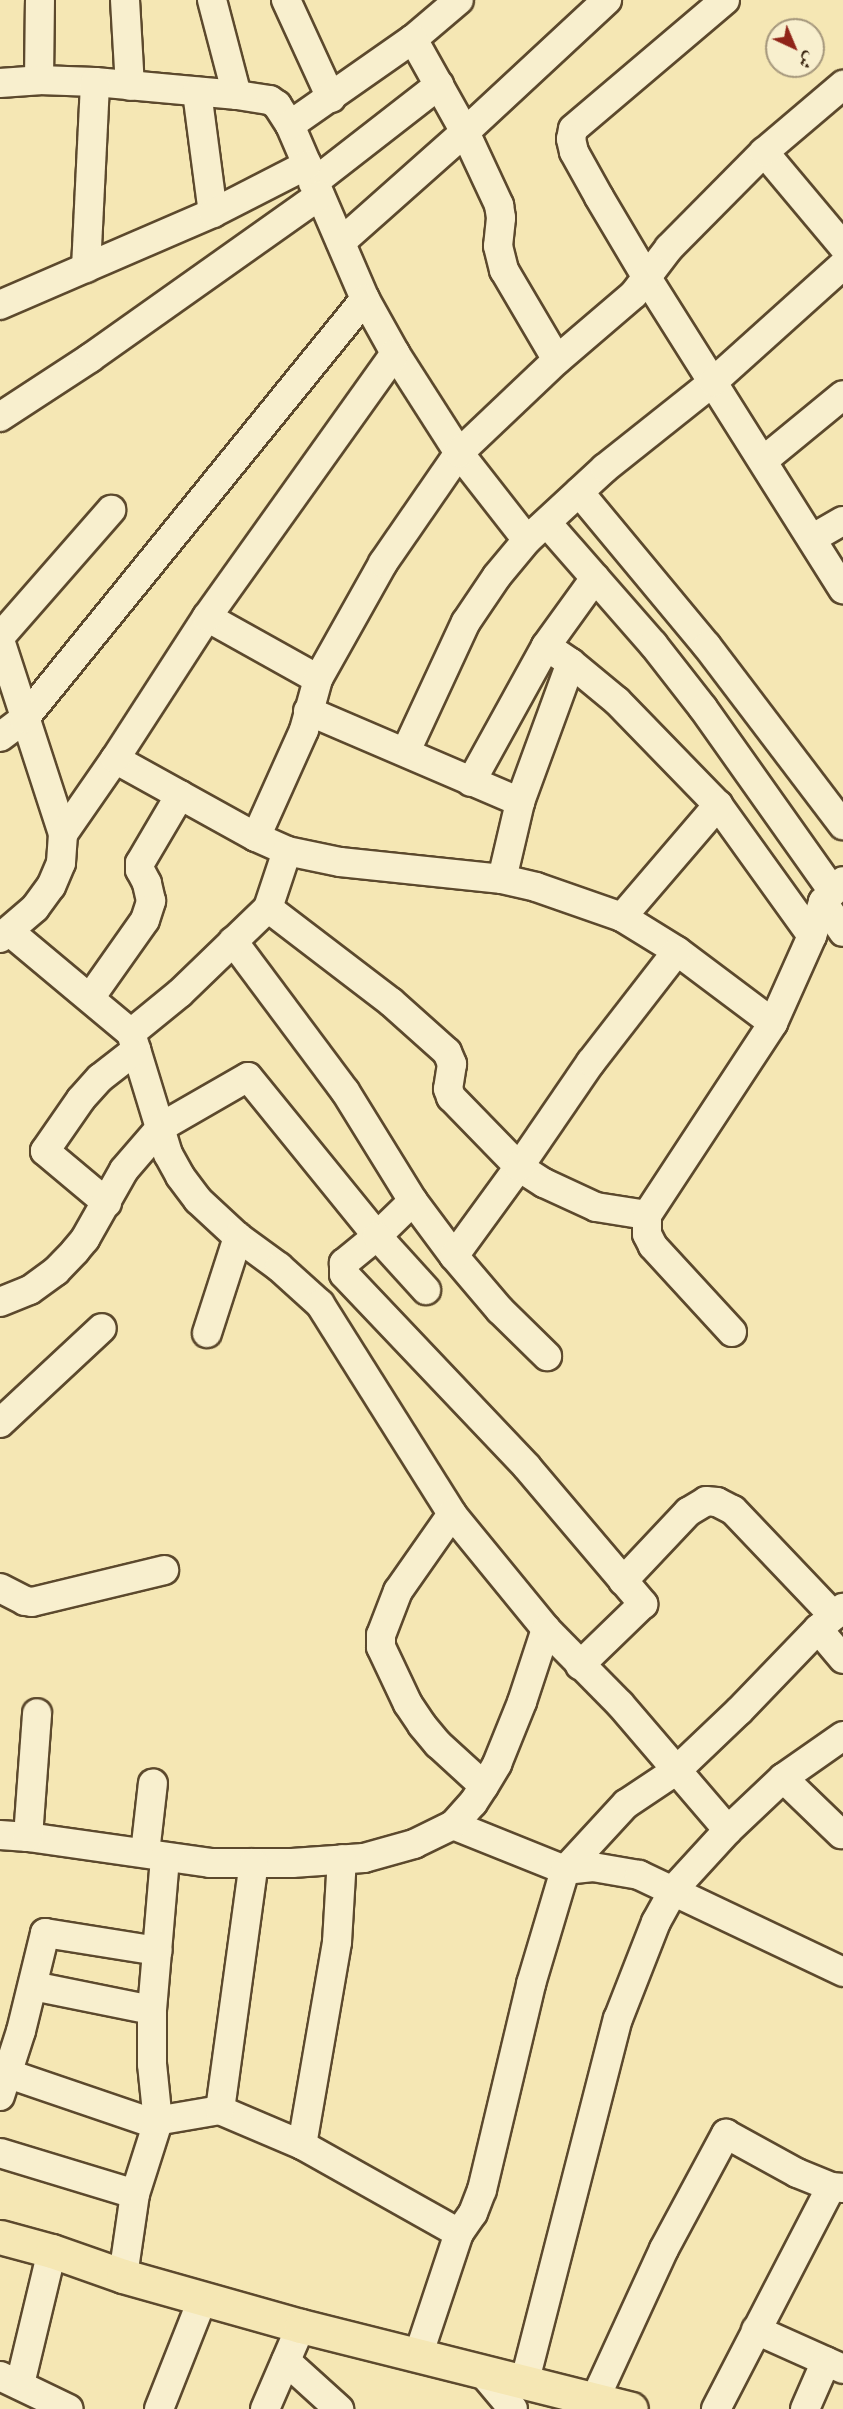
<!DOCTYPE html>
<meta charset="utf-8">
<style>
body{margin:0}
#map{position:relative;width:843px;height:2409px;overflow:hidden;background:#f5e7b4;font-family:"Old Standard TT",Amiri,serif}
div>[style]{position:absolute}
.roads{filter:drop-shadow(2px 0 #5c492d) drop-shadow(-2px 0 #5c492d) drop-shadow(0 2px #5c492d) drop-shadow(0 -2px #5c492d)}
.minor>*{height:28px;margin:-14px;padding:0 14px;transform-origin:14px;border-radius:14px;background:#f8efce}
.major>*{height:33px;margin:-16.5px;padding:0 16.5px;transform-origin:16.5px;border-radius:16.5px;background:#f5e7b4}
span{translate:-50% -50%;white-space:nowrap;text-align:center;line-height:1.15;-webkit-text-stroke:6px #f8efce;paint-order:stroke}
.north{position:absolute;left:765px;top:18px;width:60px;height:60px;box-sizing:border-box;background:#f8efce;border:2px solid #a5977c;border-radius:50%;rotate:136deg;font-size:16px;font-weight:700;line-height:24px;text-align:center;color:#291400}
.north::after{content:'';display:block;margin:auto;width:21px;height:27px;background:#8f2418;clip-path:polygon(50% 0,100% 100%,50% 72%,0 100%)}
</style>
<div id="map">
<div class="roads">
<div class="minor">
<div style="left:125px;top:0;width:86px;rotate:86.7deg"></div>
<div style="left:212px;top:0;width:98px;rotate:75.3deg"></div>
<div style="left:286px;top:0;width:108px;rotate:65.3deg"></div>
<div style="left:725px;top:0;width:199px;rotate:139.7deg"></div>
<div style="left:573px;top:129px;width:10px;rotate:101deg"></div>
<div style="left:571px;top:139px;width:13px;rotate:77deg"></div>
<div style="left:574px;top:152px;width:51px;rotate:60.9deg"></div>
<div style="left:599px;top:197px;width:94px;rotate:59.3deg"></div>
<div style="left:647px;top:278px;width:368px;rotate:57.8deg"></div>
<div style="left:413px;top:39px;width:60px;rotate:-40.3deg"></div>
<div style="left:39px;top:80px;width:80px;rotate:-89.3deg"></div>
<div style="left:0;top:83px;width:39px;rotate:-4deg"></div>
<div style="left:39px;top:80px;width:56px;rotate:2deg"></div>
<div style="left:95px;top:82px;width:143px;rotate:5.2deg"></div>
<div style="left:237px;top:95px;width:33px;rotate:9deg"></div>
<div style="left:270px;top:100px;width:9px;rotate:36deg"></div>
<div style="left:277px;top:105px;width:24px;rotate:57deg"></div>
<div style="left:290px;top:125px;width:189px;rotate:66.7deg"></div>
<div style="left:365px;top:299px;width:62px;rotate:60.9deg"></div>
<div style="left:395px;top:353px;width:119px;rotate:57.4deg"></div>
<div style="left:459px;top:453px;width:110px;rotate:52deg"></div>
<div style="left:197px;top:92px;width:122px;rotate:82.5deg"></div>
<div style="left:290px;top:125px;width:150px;rotate:-35deg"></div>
<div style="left:413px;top:39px;width:107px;rotate:60.8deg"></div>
<div style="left:465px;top:132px;width:81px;rotate:65deg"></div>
<div style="left:499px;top:205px;width:13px;rotate:81deg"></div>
<div style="left:501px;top:218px;width:28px;rotate:96deg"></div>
<div style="left:498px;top:246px;width:25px;rotate:76deg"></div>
<div style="left:504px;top:270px;width:104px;rotate:59.5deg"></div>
<div style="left:764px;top:152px;width:123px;rotate:50deg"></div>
<div style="left:313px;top:183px;width:160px;rotate:-37.9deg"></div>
<div style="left:341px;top:242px;width:166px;rotate:-41.6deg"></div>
<div style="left:465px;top:132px;width:194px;rotate:-42.9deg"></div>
<div style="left:86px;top:268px;width:186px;rotate:-87.2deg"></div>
<div style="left:0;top:305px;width:232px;rotate:-23.4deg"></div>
<div style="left:213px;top:213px;width:106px;rotate:-27.1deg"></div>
<div style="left:0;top:417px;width:108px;rotate:-33.2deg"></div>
<div style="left:90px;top:358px;width:281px;rotate:-35.3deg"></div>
<div style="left:764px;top:460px;width:102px;rotate:-39.4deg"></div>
<div style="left:579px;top:492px;width:200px;rotate:50.3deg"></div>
<div style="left:707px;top:646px;width:225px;rotate:52.8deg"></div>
<div style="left:547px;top:523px;width:161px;rotate:48.8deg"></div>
<div style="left:653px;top:644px;width:81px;rotate:52deg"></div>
<div style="left:703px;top:708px;width:223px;rotate:54.7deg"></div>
<div style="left:813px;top:538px;width:34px;rotate:-30deg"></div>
<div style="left:207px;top:617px;width:127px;rotate:29.2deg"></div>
<div style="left:0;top:637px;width:169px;rotate:-48.8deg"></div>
<div style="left:0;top:640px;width:204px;rotate:72deg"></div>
<div style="left:63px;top:834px;width:29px;rotate:94deg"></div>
<div style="left:61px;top:863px;width:25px;rotate:113deg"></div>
<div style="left:51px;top:886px;width:27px;rotate:126deg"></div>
<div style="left:35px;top:908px;width:46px;rotate:139.4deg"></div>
<div style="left:546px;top:646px;width:30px;rotate:34deg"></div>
<div style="left:571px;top:663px;width:60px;rotate:39.6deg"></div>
<div style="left:617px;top:701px;width:145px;rotate:45.8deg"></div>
<div style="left:718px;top:805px;width:161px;rotate:54.3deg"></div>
<div style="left:308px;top:711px;width:231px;rotate:23.2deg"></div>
<div style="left:0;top:737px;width:30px;rotate:-37deg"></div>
<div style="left:24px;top:719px;width:541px;rotate:-50.93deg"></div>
<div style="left:406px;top:751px;width:142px;rotate:-65.1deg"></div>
<div style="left:466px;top:622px;width:55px;rotate:-56deg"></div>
<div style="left:497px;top:576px;width:47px;rotate:-50.2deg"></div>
<div style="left:527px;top:540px;width:106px;rotate:-42.7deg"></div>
<div style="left:605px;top:468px;width:138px;rotate:-38.5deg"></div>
<div style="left:713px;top:382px;width:175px;rotate:-42deg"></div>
<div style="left:115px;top:759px;width:161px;rotate:29deg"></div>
<div style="left:256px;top:837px;width:34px;rotate:24deg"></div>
<div style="left:287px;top:851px;width:54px;rotate:11.7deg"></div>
<div style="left:340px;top:862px;width:163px;rotate:6deg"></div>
<div style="left:502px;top:879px;width:35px;rotate:13deg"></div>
<div style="left:536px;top:887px;width:91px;rotate:19.2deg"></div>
<div style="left:622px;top:917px;width:65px;rotate:31.7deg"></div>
<div style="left:677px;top:951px;width:120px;rotate:36.9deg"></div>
<div style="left:471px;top:782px;width:155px;rotate:-61.1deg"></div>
<div style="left:546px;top:646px;width:84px;rotate:-54.2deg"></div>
<div style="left:63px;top:834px;width:91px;rotate:-55.3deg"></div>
<div style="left:115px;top:759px;width:169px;rotate:-57.1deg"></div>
<div style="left:207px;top:617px;width:324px;rotate:-54.5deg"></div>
<div style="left:256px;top:837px;width:117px;rotate:-65.8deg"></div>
<div style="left:304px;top:730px;width:53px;rotate:-74.6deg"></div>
<div style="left:318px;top:679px;width:133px;rotate:-60.7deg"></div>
<div style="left:383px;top:563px;width:134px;rotate:-55.4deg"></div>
<div style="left:459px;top:453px;width:135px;rotate:-43.5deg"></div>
<div style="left:557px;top:360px;width:101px;rotate:-40.6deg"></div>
<div style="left:634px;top:294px;width:58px;rotate:-52.7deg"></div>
<div style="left:669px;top:248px;width:135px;rotate:-45.3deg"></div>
<div style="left:764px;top:152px;width:104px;rotate:-40.3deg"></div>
<div style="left:502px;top:879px;width:79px;rotate:-76.8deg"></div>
<div style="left:520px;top:802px;width:148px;rotate:-69.9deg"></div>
<div style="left:823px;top:902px;width:36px;rotate:56deg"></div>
<div style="left:268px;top:908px;width:155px;rotate:37.4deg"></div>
<div style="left:391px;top:1002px;width:75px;rotate:41.8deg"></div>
<div style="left:447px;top:1052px;width:13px;rotate:67deg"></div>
<div style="left:452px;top:1064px;width:25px;rotate:99deg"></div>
<div style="left:448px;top:1089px;width:9px;rotate:69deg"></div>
<div style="left:451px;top:1097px;width:98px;rotate:45.8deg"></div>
<div style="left:519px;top:1167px;width:30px;rotate:33deg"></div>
<div style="left:544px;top:1183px;width:57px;rotate:24.8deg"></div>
<div style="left:596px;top:1207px;width:52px;rotate:8.9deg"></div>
<div style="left:622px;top:917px;width:148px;rotate:-49.4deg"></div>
<div style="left:10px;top:932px;width:158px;rotate:39.9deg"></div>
<div style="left:131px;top:1033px;width:127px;rotate:73deg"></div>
<div style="left:168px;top:1154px;width:25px;rotate:61deg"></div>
<div style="left:180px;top:1176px;width:30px;rotate:53deg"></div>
<div style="left:198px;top:1200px;width:54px;rotate:42.8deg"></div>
<div style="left:238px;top:1237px;width:51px;rotate:36.2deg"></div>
<div style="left:279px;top:1267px;width:55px;rotate:42.1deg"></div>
<div style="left:320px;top:1304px;width:248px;rotate:57.8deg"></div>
<div style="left:452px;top:1514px;width:149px;rotate:50.7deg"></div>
<div style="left:546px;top:1629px;width:105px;rotate:45.4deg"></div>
<div style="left:620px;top:1704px;width:166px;rotate:49.4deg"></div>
<div style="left:728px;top:1830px;width:76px;rotate:-43.4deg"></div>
<div style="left:783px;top:1778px;width:73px;rotate:-35deg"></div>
<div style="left:233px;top:941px;width:187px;rotate:53.3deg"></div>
<div style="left:345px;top:1091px;width:129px;rotate:58.3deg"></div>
<div style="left:413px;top:1201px;width:69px;rotate:53.3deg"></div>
<div style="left:454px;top:1256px;width:71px;rotate:49.6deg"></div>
<div style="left:500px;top:1310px;width:66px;rotate:44.4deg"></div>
<div style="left:90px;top:998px;width:95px;rotate:-54.8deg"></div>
<div style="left:145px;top:920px;width:20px;rotate:-72deg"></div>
<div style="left:151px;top:901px;width:18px;rotate:-103deg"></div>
<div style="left:147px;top:883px;width:15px;rotate:-118deg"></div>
<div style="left:140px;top:870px;width:7px;rotate:-90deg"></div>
<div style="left:140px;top:863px;width:79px;rotate:-59.5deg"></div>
<div style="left:131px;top:1033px;width:63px;rotate:-39.2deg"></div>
<div style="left:180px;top:993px;width:122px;rotate:-44deg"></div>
<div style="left:268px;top:908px;width:60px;rotate:-71.6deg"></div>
<div style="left:413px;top:1201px;width:50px;rotate:135.8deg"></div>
<div style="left:377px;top:1236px;width:43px;rotate:140.7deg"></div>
<div style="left:344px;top:1263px;width:11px;rotate:90deg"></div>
<div style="left:344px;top:1274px;width:266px;rotate:46.5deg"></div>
<div style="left:527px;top:1467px;width:180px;rotate:49.7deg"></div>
<div style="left:643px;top:1604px;width:88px;rotate:135.9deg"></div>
<div style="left:107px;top:1203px;width:81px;rotate:-140deg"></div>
<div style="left:45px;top:1151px;width:63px;rotate:-55.3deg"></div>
<div style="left:81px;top:1099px;width:28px;rotate:-48deg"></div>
<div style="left:100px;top:1078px;width:46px;rotate:-37.9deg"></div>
<div style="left:454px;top:1256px;width:110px;rotate:-53.9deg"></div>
<div style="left:519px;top:1167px;width:127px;rotate:-55.6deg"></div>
<div style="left:591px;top:1062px;width:140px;rotate:-52.2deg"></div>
<div style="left:0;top:1302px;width:32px;rotate:-22deg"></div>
<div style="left:30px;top:1290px;width:32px;rotate:-36deg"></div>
<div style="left:56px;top:1271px;width:28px;rotate:-46deg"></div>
<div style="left:75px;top:1251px;width:16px;rotate:-50deg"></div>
<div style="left:85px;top:1239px;width:79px;rotate:-60.5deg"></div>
<div style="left:124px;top:1170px;width:57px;rotate:-49.3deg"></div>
<div style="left:161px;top:1127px;width:100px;rotate:-29.9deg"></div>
<div style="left:248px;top:1077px;width:205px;rotate:50.9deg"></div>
<div style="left:377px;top:1236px;width:73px;rotate:47.8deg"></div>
<div style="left:732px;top:1332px;width:117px;rotate:-132.6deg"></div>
<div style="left:653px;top:1246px;width:13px;rotate:-117deg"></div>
<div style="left:647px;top:1234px;width:19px;rotate:-90deg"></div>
<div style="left:647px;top:1215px;width:230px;rotate:-56.7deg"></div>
<div style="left:773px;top:1023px;width:95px;rotate:-65.9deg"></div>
<div style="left:812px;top:936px;width:36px;rotate:-72deg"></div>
<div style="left:823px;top:902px;width:29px;rotate:-46deg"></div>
<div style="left:207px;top:1333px;width:101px;rotate:-72.1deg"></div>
<div style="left:0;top:1423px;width:139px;rotate:-43deg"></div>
<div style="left:452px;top:1514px;width:94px;rotate:125deg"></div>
<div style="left:398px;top:1591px;width:47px;rotate:111.1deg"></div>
<div style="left:381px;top:1635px;width:12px;rotate:90deg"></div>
<div style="left:381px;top:1647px;width:63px;rotate:64.7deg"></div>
<div style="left:408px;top:1704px;width:25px;rotate:56deg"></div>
<div style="left:422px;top:1725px;width:25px;rotate:50deg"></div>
<div style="left:438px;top:1744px;width:62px;rotate:42.4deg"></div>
<div style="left:623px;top:1581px;width:95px;rotate:-46.7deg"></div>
<div style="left:688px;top:1512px;width:21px;rotate:-31deg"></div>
<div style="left:706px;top:1501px;width:11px;rotate:5deg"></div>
<div style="left:717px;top:1502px;width:18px;rotate:27deg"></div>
<div style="left:733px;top:1510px;width:146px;rotate:46.4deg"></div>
<div style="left:0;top:1588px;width:28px;rotate:27deg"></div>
<div style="left:25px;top:1601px;width:7px;rotate:8deg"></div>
<div style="left:32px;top:1602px;width:136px;rotate:-13.6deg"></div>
<div style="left:818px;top:1629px;width:39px;rotate:50deg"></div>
<div style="left:783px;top:1778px;width:81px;rotate:44deg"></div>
<div style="left:453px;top:1825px;width:121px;rotate:21.9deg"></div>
<div style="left:565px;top:1870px;width:28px;rotate:-6deg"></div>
<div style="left:593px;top:1867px;width:47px;rotate:9.9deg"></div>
<div style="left:639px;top:1875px;width:226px;rotate:25.4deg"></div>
<div style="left:0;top:1835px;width:28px;rotate:4deg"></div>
<div style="left:28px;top:1837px;width:184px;rotate:8.1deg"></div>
<div style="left:210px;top:1863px;width:82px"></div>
<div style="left:292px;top:1863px;width:72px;rotate:-4deg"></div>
<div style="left:364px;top:1858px;width:52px;rotate:-15.6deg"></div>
<div style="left:414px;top:1844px;width:43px;rotate:-26deg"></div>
<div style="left:453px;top:1825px;width:30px;rotate:-48deg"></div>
<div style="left:473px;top:1803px;width:20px;rotate:-57deg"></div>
<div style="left:484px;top:1786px;width:26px;rotate:-59deg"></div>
<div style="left:497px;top:1764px;width:67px;rotate:-68deg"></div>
<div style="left:522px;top:1702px;width:77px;rotate:-71.8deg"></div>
<div style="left:28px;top:1837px;width:124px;rotate:-85.8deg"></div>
<div style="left:145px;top:1853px;width:70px;rotate:-83.5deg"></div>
<div style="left:33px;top:1986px;width:121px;rotate:11.4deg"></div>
<div style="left:0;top:2071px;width:158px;rotate:18.8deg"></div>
<div style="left:150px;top:2122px;width:71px;rotate:-9.7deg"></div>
<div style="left:220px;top:2110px;width:89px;rotate:23.1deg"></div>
<div style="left:302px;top:2145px;width:180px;rotate:29.3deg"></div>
<div style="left:0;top:2096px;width:68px;rotate:-72.1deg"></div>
<div style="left:21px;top:2031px;width:101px;rotate:-76.2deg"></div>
<div style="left:45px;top:1933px;width:114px;rotate:9.1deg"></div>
<div style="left:220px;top:2110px;width:249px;rotate:-82.2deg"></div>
<div style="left:302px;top:2145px;width:206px;rotate:-80.2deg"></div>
<div style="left:337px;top:1942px;width:83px;rotate:-86.6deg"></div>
<div style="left:0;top:2153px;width:141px;rotate:16.9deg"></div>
<div style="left:123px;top:2276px;width:83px;rotate:-81.7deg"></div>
<div style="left:135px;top:2194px;width:76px;rotate:-72.3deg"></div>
<div style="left:158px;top:2122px;width:58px;rotate:-95.9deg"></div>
<div style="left:152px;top:2064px;width:54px;rotate:-90deg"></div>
<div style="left:152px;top:2010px;width:153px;rotate:-85.1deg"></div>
<div style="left:756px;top:2330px;width:95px;rotate:24.1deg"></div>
<div style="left:418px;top:2356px;width:130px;rotate:-71.6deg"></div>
<div style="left:459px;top:2233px;width:24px;rotate:-55deg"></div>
<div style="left:473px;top:2213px;width:25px;rotate:-69deg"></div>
<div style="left:482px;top:2190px;width:212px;rotate:-76.6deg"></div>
<div style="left:531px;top:1984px;width:119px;rotate:-73.4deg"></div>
<div style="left:565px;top:1870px;width:90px;rotate:-47.3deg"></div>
<div style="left:626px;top:1804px;width:61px;rotate:-33.7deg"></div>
<div style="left:677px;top:1770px;width:86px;rotate:-43.6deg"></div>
<div style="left:739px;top:1711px;width:114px;rotate:-46.1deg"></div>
<div style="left:818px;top:1629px;width:33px;rotate:-40deg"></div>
<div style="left:286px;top:2361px;width:72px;rotate:42.2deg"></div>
<div style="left:482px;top:2372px;width:48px;rotate:50deg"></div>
<div style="left:0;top:2376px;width:76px;rotate:25.6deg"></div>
<div style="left:525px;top:2380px;width:373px;rotate:-75.6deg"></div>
<div style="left:618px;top:2019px;width:104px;rotate:-68.6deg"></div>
<div style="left:656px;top:1922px;width:38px;rotate:-61deg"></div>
<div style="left:674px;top:1889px;width:80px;rotate:-47.5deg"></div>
<div style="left:20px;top:2384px;width:137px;rotate:-76.5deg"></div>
<div style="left:595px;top:2399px;width:165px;rotate:-65.3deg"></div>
<div style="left:664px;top:2249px;width:131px;rotate:-61.7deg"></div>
<div style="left:726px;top:2134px;width:81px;rotate:28.8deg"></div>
<div style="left:797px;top:2173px;width:37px;rotate:22deg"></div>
<div style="left:831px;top:2187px;width:12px;rotate:5deg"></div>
<div style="left:159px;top:2409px;width:119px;rotate:-68.4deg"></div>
<div style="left:265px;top:2409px;width:90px;rotate:-66.6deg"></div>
<div style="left:716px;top:2409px;width:250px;rotate:-62.6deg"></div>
<div style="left:805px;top:2409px;width:52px;rotate:-66.4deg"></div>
</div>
<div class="major">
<div style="left:0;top:2237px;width:54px;rotate:15.1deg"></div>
<div style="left:52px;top:2251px;width:75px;rotate:19.4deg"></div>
<div style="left:123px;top:2276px;width:185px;rotate:15.7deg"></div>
<div style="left:301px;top:2326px;width:340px;rotate:14.1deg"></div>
</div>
</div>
<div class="north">ش</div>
</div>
